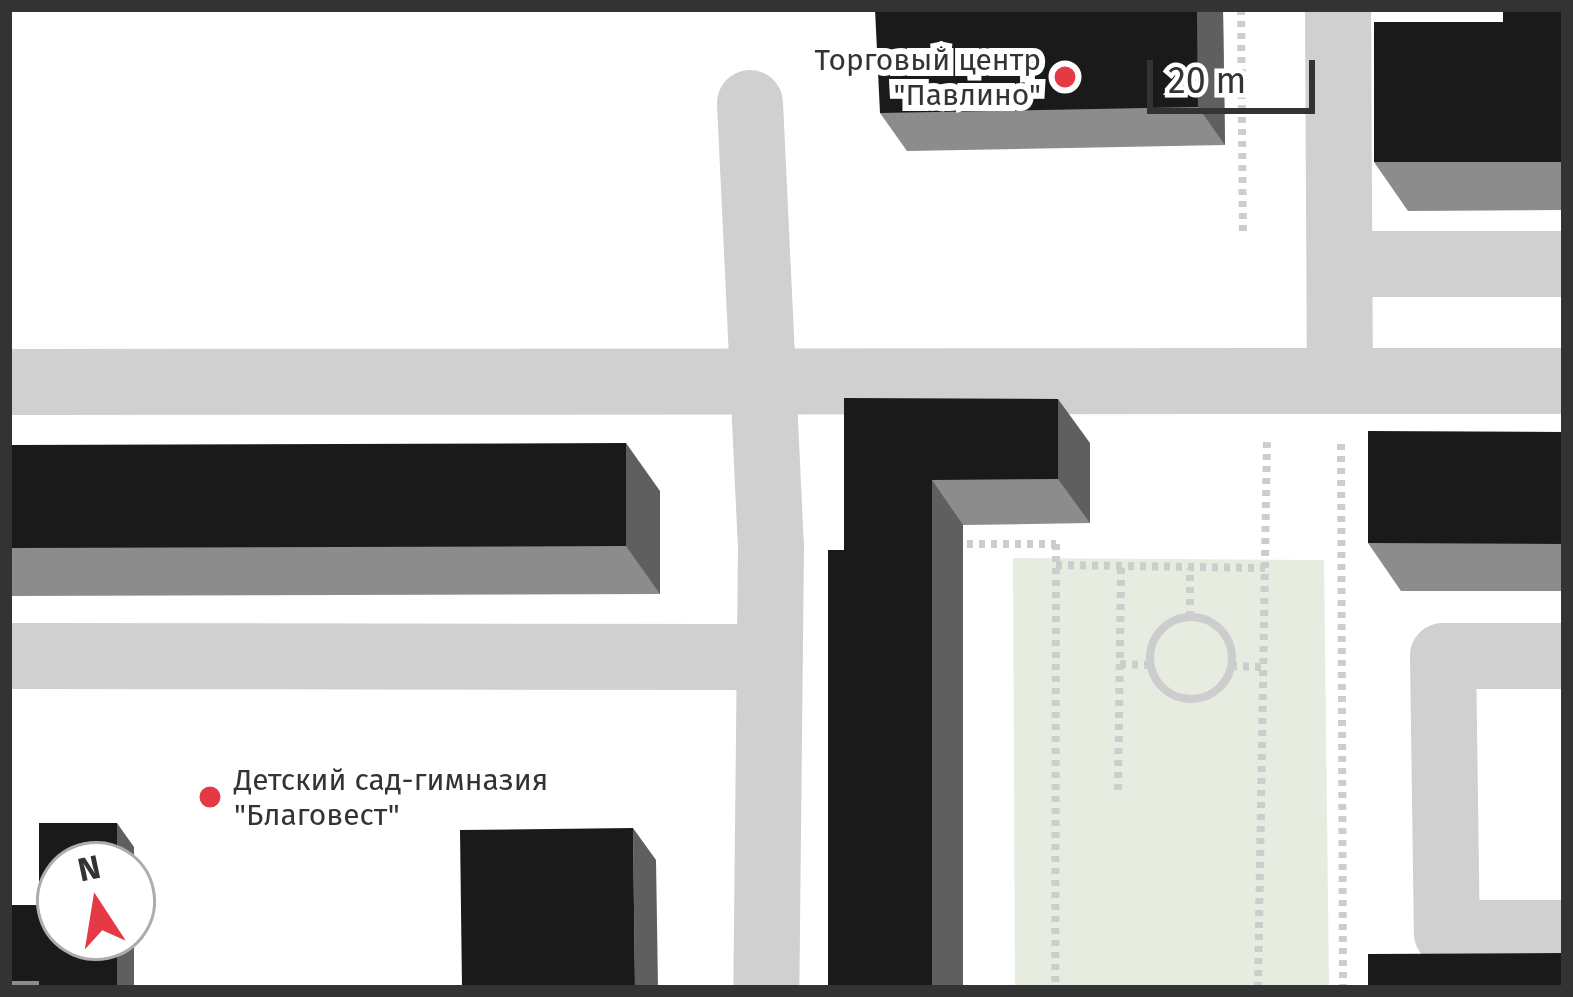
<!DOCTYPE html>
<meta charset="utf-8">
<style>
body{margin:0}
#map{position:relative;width:1573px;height:997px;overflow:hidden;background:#fff;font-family:"Fira Sans",sans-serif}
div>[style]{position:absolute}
.green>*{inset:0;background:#e6ecdf}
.path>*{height:8px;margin-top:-4px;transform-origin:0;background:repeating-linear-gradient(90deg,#cdcdcd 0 6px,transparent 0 12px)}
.path>.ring{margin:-4px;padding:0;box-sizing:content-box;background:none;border:8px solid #cdcdcd;border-radius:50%}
.minor>*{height:66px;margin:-33px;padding:0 33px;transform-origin:33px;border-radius:33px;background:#d0d0d0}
.wall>*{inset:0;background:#8c8c8c}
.shaded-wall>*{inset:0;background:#5f5f5f}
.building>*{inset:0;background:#1a1a1a}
.dots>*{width:33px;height:33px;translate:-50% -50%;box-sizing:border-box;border:6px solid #fff;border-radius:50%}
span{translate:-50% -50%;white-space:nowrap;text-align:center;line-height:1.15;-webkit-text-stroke:12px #fff;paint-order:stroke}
.poi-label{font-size:30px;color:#333}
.right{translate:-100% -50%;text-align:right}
.left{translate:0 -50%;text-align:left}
.frame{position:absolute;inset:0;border:12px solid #333;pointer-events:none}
.north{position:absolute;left:36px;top:841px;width:120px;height:120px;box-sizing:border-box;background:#fff;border:3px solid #adadad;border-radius:50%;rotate:348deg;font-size:33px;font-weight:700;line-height:48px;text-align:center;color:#333}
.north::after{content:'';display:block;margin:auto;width:42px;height:54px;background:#e63946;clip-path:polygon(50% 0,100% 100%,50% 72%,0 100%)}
.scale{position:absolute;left:1147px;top:60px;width:168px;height:54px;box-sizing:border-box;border:6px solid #333;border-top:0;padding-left:15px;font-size:36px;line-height:42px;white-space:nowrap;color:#333;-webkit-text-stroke:9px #fff;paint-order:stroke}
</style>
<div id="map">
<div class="green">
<div style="clip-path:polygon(1013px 558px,1324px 560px,1329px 988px,1015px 988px)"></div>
</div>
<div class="path">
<div style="left:1241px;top:9px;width:222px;rotate:89.5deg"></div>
<div style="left:1341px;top:444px;width:544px;rotate:89.79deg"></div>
<div style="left:955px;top:544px;width:101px"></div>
<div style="left:1056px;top:544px;width:444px;rotate:90.1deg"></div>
<div style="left:1056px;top:565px;width:209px;rotate:0.8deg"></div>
<div style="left:1190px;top:617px;width:49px;rotate:-90deg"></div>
<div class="ring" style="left:1150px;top:617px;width:74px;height:74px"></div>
<div style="left:1120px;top:664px;width:30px;rotate:2deg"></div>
<div style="left:1231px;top:666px;width:32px;rotate:2deg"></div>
<div style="left:1118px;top:790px;width:224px;rotate:-89.2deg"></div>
<div style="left:1258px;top:988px;width:546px;rotate:-89.06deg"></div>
</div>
<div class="minor">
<div style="left:1338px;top:9px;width:372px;rotate:89.7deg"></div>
<div style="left:750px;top:103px;width:442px;rotate:87.3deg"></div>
<div style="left:771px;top:545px;width:443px;rotate:90.6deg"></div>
<div style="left:1340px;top:264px;width:224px"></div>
<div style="left:9px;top:382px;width:1555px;rotate:-0.04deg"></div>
<div style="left:9px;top:656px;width:761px;rotate:0.08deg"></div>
<div style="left:1564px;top:656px;width:121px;rotate:180deg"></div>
<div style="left:1443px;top:656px;width:277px;rotate:89.2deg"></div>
<div style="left:1447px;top:933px;width:117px"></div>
</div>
<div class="wall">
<div style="clip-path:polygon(1223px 9px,1225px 145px,907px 151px,880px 113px)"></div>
<div style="clip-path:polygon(1564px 9px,1564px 210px,1408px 211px,1374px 162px,1503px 22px)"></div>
<div style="clip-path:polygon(844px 398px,1090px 443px,1090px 523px,963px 525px,844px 550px)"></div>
<div style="clip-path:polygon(1564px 432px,1564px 591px,1401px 591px,1368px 543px)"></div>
<div style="clip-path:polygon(9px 445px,660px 491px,660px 594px,9px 596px)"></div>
<div style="clip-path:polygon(134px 847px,134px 988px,9px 988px,9px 905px,39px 905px)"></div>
</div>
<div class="shaded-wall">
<div style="clip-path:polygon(1197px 9px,1223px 9px,1225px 145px,1198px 107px)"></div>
<div style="clip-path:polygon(1058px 399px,1090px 443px,1090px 523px,1058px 479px)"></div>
<div style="clip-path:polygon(626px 443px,660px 491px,660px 594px,626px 546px)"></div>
<div style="clip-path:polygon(932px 480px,963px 525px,963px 988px,932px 988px)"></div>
<div style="clip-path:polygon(117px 823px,134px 847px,134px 988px,117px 988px,117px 937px,132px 937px,132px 865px,117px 865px)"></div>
<div style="clip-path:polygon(633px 828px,656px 860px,658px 988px,635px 988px)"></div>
</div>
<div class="building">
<div style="clip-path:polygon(875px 9px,1197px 9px,1198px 107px,880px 113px)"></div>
<div style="clip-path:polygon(1503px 9px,1564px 9px,1564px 162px,1374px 162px,1374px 22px,1503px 22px)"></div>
<div style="clip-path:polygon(844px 398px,1058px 399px,1058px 479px,932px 480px,932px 988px,828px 988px,828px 550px,844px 550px)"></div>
<div style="clip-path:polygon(1368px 431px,1564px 432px,1564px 544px,1368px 543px)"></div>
<div style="clip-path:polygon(626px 443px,626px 546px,9px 548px,9px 445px)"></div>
<div style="clip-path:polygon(39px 823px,117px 823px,117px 865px,60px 865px,60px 937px,117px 937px,117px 988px,39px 988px,39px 981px,9px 981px,9px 905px,39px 905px)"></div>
<div style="clip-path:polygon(633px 828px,635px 988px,462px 988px,460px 830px)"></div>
<div style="clip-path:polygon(1564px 953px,1564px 988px,1368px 988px,1368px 954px)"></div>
</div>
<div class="dots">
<div style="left:1065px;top:77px;background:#e63946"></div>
<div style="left:210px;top:797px;background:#e63946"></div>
</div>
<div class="poi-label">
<span class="right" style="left:1041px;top:77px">Торговый центр<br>"Павлино"</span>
<span class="left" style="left:234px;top:797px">Детский сад-гимназия<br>"Благовест"</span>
</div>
<div class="frame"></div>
<div class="north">N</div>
<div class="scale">20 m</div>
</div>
